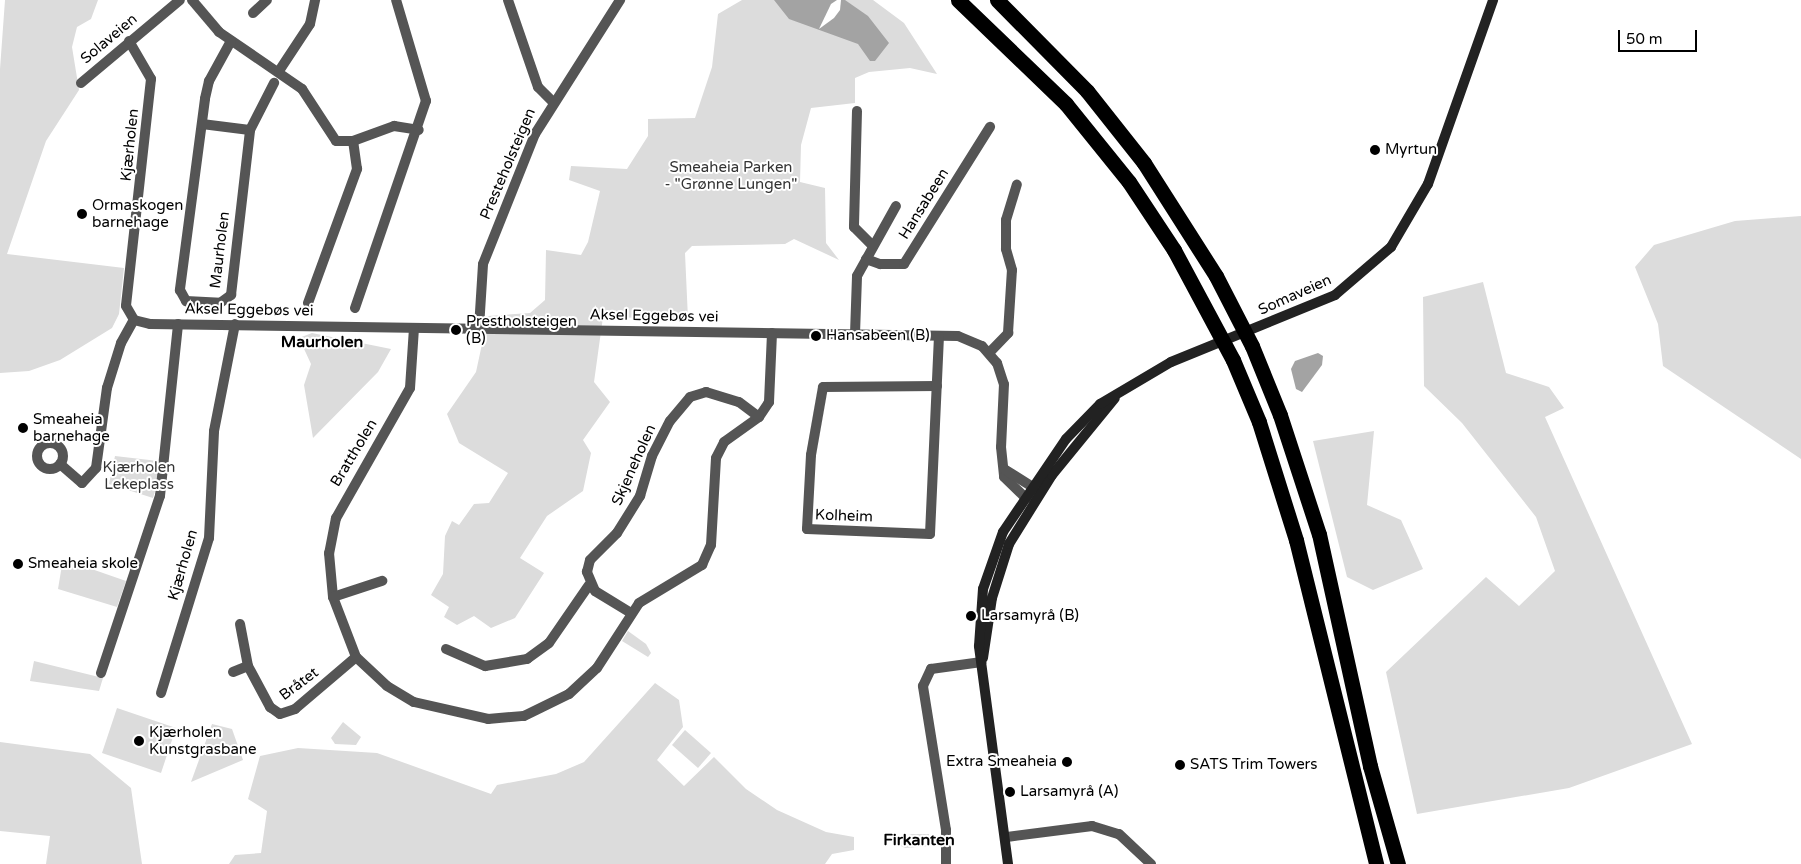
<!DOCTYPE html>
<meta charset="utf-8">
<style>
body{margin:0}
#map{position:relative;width:1801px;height:864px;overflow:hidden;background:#fff;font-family:"Varela Round",sans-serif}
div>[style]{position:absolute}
.green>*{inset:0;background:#dcdcdc}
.water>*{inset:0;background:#a3a3a3}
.pier>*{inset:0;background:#fff}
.street>*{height:10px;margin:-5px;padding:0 5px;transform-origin:5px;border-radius:5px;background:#555}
.street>.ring{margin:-5px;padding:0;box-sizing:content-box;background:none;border:10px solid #555;border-radius:50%}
.secondary>*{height:10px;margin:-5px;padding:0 5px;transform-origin:5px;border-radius:5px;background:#222}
.highway>*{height:15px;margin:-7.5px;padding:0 7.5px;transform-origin:7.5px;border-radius:7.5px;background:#000}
.dots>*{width:14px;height:14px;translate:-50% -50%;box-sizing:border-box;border:2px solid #fff;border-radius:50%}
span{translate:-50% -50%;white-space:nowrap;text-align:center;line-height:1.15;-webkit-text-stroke:4px #fff;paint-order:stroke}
.street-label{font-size:15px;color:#000}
.poi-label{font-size:15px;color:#000}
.left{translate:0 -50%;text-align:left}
.right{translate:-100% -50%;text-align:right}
.park-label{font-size:15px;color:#333}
.neighbourhood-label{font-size:16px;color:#000;font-weight:700}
.scale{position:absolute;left:1618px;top:30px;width:79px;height:22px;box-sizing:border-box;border:2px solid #000;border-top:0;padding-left:6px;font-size:15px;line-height:18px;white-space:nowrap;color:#000;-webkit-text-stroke:4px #fff;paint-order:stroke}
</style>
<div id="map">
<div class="green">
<div style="clip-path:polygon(5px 0,98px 0,91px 19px,77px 27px,72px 47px,79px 90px,46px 141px,7px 254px,124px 268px,119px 314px,112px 328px,60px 360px,29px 371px,0 373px,0 69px)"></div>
<div style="clip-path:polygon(742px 0,873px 0,904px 23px,937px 74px,910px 68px,869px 72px,855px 78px,855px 103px,811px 108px,801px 145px,800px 182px,825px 188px,826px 243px,839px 260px,794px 239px,785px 244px,692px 246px,685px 253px,688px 319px,603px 317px,594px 382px,610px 402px,583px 440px,591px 453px,583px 491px,547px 516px,520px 558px,544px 573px,515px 618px,491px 628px,474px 616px,457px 625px,444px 617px,449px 607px,431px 595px,443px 574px,445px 536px,452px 521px,459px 525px,474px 504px,489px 503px,508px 473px,459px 443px,447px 414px,476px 372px,488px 316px,530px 313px,545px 300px,546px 250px,581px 255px,588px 242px,600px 191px,569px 180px,571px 166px,627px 169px,648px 136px,648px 119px,695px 118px,712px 67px,718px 14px)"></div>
<div style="clip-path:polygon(1801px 216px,1801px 459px,1663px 366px,1658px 324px,1635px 267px,1654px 245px,1735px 221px)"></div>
<div style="clip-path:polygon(1483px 282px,1506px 373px,1549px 387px,1564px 408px,1545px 417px,1692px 744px,1569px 788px,1417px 814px,1386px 672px,1486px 577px,1519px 606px,1555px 571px,1536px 517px,1462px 423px,1424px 386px,1423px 297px)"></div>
<div style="clip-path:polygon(312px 333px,391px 349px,378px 372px,313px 438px,304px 385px,311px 364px,299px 338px)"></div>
<div style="clip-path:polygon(1374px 431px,1367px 505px,1401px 520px,1423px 569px,1373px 590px,1347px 577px,1313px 441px)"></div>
<div style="clip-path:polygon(115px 456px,158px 461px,159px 478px,153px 498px,109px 484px)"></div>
<div style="clip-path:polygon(63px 559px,126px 581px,117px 607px,58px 589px)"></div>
<div style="clip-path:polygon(628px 631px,646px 644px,651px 653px,648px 657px,622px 641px)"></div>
<div style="clip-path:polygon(34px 661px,103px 678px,99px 691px,30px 681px)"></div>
<div style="clip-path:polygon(655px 683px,679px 700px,683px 727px,657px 760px,684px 786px,714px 757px,746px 789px,777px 810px,826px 832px,854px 837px,854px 850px,832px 854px,825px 864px,229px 864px,235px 855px,261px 853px,267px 811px,248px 799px,260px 756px,298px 748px,377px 753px,491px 794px,497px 785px,556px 774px,584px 762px)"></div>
<div style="clip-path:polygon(117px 708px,176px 728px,161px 773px,102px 753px)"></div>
<div style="clip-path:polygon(343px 722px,361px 737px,356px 745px,335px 744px,331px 738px)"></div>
<div style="clip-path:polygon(212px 724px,232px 729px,243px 760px,191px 782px)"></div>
<div style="clip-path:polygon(685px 730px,711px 753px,698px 768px,672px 745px)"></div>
<div style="clip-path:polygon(0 742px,90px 754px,131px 788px,142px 864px,46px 864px,50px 836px,0 831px)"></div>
<div style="clip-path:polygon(912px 834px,929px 834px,930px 846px,905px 848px,889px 840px)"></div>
</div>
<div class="water">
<div style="clip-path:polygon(774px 0,845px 0,868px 16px,889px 43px,875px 61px,870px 61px,858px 44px,789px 19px)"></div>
<div style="clip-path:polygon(1318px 353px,1323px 356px,1322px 365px,1302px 392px,1296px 389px,1291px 369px,1295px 361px)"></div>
</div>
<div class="pier">
<div style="clip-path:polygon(837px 0,841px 0,840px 10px,834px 18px,819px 29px,831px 4px)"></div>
</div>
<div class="street">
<div style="left:192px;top:0;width:42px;rotate:49.8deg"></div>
<div style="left:219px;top:32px;width:101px;rotate:34.5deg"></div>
<div style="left:302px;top:89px;width:62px;rotate:56.8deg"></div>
<div style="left:336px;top:141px;width:17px"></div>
<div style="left:353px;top:141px;width:44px;rotate:-20.1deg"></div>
<div style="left:394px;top:126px;width:25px;rotate:9deg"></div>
<div style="left:508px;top:0;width:92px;rotate:71deg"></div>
<div style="left:538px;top:87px;width:20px;rotate:45deg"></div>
<div style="left:253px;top:13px;width:19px;rotate:-43deg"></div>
<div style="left:129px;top:41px;width:44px;rotate:59.9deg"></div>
<div style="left:151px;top:79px;width:228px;rotate:96.3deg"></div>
<div style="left:126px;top:306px;width:16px;rotate:60deg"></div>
<div style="left:134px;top:320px;width:16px;rotate:14deg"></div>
<div style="left:150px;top:324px;width:808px;rotate:0.85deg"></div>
<div style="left:958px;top:336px;width:26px;rotate:23deg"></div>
<div style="left:982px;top:346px;width:23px;rotate:49deg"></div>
<div style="left:997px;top:363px;width:22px;rotate:72deg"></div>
<div style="left:1004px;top:384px;width:63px;rotate:92.7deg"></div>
<div style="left:1001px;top:447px;width:30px;rotate:84deg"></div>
<div style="left:1004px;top:477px;width:28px;rotate:44deg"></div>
<div style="left:1024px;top:496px;width:11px;rotate:10deg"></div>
<div style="left:231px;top:41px;width:46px;rotate:118.8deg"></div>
<div style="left:209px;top:81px;width:18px;rotate:103deg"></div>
<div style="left:205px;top:99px;width:193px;rotate:97.5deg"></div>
<div style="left:180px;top:290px;width:13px;rotate:61deg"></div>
<div style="left:186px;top:301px;width:34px;rotate:3deg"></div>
<div style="left:220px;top:303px;width:14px;rotate:-36deg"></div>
<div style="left:231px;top:295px;width:166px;rotate:-83.4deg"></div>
<div style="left:250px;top:130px;width:53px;rotate:-62.9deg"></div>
<div style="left:279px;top:71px;width:56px;rotate:-56.6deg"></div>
<div style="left:310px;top:24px;width:25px;rotate:-78deg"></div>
<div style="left:81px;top:83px;width:129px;rotate:-40deg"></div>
<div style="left:857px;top:111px;width:116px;rotate:91.5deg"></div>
<div style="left:854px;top:227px;width:27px;rotate:45deg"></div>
<div style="left:202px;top:124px;width:48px;rotate:7.1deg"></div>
<div style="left:866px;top:259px;width:15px;rotate:20deg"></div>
<div style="left:880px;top:264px;width:24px"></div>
<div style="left:904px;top:264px;width:162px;rotate:-57.9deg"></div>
<div style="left:308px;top:303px;width:143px;rotate:-69.9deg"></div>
<div style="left:357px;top:169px;width:28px;rotate:-98deg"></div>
<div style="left:355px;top:308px;width:219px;rotate:-71.1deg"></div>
<div style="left:426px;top:101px;width:105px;rotate:-106.5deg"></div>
<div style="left:414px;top:328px;width:60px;rotate:93.8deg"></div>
<div style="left:410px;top:388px;width:150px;rotate:119.6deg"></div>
<div style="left:336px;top:518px;width:36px;rotate:101deg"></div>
<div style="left:329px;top:553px;width:44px;rotate:84.8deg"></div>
<div style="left:333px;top:597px;width:64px;rotate:69deg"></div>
<div style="left:356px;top:657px;width:42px;rotate:43.1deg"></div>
<div style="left:387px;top:686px;width:31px;rotate:31deg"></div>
<div style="left:414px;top:702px;width:76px;rotate:12.9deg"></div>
<div style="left:488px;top:719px;width:36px;rotate:-5deg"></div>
<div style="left:524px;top:716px;width:50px;rotate:-26.1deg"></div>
<div style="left:569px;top:694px;width:38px;rotate:-43deg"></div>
<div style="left:597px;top:668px;width:77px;rotate:-57.1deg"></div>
<div style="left:639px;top:603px;width:74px;rotate:-31.1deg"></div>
<div style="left:702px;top:565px;width:22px;rotate:-66deg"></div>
<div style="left:711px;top:545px;width:87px;rotate:-86.7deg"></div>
<div style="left:716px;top:458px;width:18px;rotate:-63deg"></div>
<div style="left:724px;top:442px;width:43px;rotate:-35.5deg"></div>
<div style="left:759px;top:417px;width:18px;rotate:-56deg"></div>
<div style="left:769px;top:402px;width:69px;rotate:-87.5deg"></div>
<div style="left:479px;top:328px;width:64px;rotate:-86.4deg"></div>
<div style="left:483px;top:264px;width:140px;rotate:-68.2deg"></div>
<div style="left:535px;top:134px;width:159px;rotate:-57.6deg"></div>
<div style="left:855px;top:334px;width:58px;rotate:-88deg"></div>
<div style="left:857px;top:276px;width:80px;rotate:-60.9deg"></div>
<div style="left:989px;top:353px;width:28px;rotate:-46deg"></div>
<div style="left:1008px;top:333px;width:63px;rotate:-86.4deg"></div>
<div style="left:1012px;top:270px;width:22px;rotate:-106deg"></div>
<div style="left:1006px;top:249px;width:29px;rotate:-90deg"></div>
<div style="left:1006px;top:220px;width:37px;rotate:-73deg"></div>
<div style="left:937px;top:386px;width:114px;rotate:179.5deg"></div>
<div style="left:823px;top:387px;width:69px;rotate:100deg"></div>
<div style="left:811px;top:455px;width:74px;rotate:93.1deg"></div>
<div style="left:807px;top:529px;width:123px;rotate:2.3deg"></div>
<div style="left:930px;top:534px;width:198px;rotate:-87.4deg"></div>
<div class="ring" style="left:37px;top:443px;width:16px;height:16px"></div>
<div style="left:60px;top:464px;width:29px;rotate:41deg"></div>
<div style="left:82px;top:483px;width:21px;rotate:-47deg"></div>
<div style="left:96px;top:468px;width:81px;rotate:-82.2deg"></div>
<div style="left:107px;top:388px;width:47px;rotate:-72.7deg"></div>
<div style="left:121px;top:343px;width:26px;rotate:-61deg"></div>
<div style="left:1004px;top:469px;width:32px;rotate:32deg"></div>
<div style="left:1031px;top:486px;width:10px;rotate:66deg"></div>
<div style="left:333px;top:597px;width:52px;rotate:-18.1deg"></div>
<div style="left:631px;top:613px;width:42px;rotate:-148.6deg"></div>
<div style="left:595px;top:591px;width:21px;rotate:-113deg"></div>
<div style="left:587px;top:572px;width:12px;rotate:-76deg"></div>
<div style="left:590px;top:560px;width:38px;rotate:-45deg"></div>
<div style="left:617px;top:533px;width:44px;rotate:-58.1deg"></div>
<div style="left:640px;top:496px;width:42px;rotate:-73.3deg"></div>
<div style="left:652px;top:456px;width:39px;rotate:-63deg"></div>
<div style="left:670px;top:421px;width:31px;rotate:-50deg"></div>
<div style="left:690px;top:397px;width:17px;rotate:-17deg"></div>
<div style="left:706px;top:392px;width:34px;rotate:17deg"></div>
<div style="left:739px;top:402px;width:25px;rotate:37deg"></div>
<div style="left:240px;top:624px;width:43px;rotate:79.2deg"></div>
<div style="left:248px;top:666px;width:47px;rotate:61.8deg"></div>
<div style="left:270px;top:707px;width:12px;rotate:35deg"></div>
<div style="left:280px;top:714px;width:16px;rotate:-18deg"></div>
<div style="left:295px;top:709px;width:80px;rotate:-40.4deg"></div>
<div style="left:446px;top:649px;width:43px;rotate:23.6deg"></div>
<div style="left:485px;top:666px;width:43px;rotate:-9.5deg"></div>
<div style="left:527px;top:659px;width:27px;rotate:-36deg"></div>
<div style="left:549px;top:643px;width:70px;rotate:-55.4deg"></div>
<div style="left:233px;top:672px;width:16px;rotate:-22deg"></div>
<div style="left:101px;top:673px;width:187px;rotate:-71.6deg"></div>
<div style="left:160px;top:496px;width:173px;rotate:-84deg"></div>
<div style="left:161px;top:693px;width:162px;rotate:-72.8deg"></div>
<div style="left:209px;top:538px;width:107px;rotate:-87.3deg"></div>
<div style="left:214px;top:431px;width:109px;rotate:-78.9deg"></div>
<div style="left:1007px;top:837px;width:86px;rotate:-7.4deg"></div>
<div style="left:1092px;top:826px;width:28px;rotate:17deg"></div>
<div style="left:1119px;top:834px;width:44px;rotate:43.2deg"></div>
<div style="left:946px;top:864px;width:34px;rotate:-90deg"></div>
<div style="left:946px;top:830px;width:146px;rotate:-99.1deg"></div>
<div style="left:923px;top:686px;width:19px;rotate:-65deg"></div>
<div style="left:931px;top:669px;width:51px;rotate:-7.8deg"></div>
</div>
<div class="secondary">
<div style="left:983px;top:658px;width:61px;rotate:-81.5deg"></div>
<div style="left:992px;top:598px;width:57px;rotate:-72.5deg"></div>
<div style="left:1009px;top:544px;width:81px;rotate:-58.1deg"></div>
<div style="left:1052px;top:475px;width:99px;rotate:-50.7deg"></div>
<div style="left:1008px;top:864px;width:220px;rotate:-97.6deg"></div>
<div style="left:979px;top:646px;width:57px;rotate:-86deg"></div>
<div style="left:983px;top:589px;width:60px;rotate:-70.7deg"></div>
<div style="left:1003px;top:532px;width:112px;rotate:-55.9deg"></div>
<div style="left:1066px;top:439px;width:49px;rotate:-45.8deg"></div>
<div style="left:1100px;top:404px;width:82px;rotate:-30.6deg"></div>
<div style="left:1171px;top:362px;width:177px;rotate:-22.2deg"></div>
<div style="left:1335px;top:295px;width:74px;rotate:-40.6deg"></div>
<div style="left:1391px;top:247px;width:73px;rotate:-59.6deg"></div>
<div style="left:1428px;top:184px;width:195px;rotate:-70.5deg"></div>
</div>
<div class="highway">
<div style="left:958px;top:0;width:150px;rotate:43.9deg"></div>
<div style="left:1066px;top:104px;width:100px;rotate:51.1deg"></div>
<div style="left:1129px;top:182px;width:82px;rotate:56.5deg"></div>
<div style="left:1174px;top:250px;width:125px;rotate:61.8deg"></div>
<div style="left:1233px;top:360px;width:67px;rotate:67.2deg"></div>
<div style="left:1259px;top:422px;width:124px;rotate:72.6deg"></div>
<div style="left:1296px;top:540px;width:334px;rotate:76.1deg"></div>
<div style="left:997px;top:0;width:128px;rotate:45.3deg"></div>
<div style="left:1087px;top:91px;width:92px;rotate:51.6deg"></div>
<div style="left:1144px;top:163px;width:134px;rotate:57.5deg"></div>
<div style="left:1216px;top:276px;width:79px;rotate:62.8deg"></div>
<div style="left:1252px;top:346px;width:74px;rotate:67.9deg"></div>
<div style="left:1280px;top:415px;width:125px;rotate:71.9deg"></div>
<div style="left:1319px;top:534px;width:238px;rotate:77.6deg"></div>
<div style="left:1370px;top:766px;width:102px;rotate:74.1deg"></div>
</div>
<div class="dots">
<div style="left:1375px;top:150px;background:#000"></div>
<div style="left:82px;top:214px;background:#000"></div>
<div style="left:456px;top:330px;background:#000"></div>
<div style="left:816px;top:336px;background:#000"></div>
<div style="left:23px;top:428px;background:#000"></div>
<div style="left:18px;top:564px;background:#000"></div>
<div style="left:971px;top:616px;background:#000"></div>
<div style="left:139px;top:741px;background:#000"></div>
<div style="left:1067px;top:762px;background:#000"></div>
<div style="left:1180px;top:765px;background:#000"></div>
<div style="left:1010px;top:792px;background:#000"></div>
</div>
<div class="street-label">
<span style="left:109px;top:39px;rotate:-40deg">Solaveien</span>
<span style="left:130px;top:145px;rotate:-84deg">Kjærholen</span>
<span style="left:508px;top:164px;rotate:-67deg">Presteholsteigen</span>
<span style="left:924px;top:204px;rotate:-58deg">Hansabeen</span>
<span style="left:220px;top:250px;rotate:-83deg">Maurholen</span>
<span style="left:1295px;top:295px;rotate:-24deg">Somaveien</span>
<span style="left:249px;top:310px;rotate:1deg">Aksel Eggebøs vei</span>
<span style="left:654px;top:316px;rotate:1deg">Aksel Eggebøs vei</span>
<span style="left:354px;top:453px;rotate:-59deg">Brattholen</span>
<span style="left:634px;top:465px;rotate:-66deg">Skjeneholen</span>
<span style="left:844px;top:516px;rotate:2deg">Kolheim</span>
<span style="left:183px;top:565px;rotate:-74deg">Kjærholen</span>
<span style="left:299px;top:684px;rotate:-37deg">Bråtet</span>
</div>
<div class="poi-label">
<span class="left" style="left:1385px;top:150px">Myrtun</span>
<span class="left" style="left:92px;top:214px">Ormaskogen<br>barnehage</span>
<span class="left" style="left:466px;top:330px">Prestholsteigen<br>(B)</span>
<span class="left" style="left:826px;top:336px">Hansabeen (B)</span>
<span class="left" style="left:33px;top:428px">Smeaheia<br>barnehage</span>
<span class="left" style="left:28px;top:564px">Smeaheia skole</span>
<span class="left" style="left:981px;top:616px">Larsamyrå (B)</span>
<span class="left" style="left:149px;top:741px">Kjærholen<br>Kunstgrasbane</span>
<span class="right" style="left:1057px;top:762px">Extra Smeaheia</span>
<span class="left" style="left:1190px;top:765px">SATS Trim Towers</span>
<span class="left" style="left:1020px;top:792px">Larsamyrå (A)</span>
</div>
<div class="park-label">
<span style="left:731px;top:176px">Smeaheia Parken<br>- "Grønne Lungen"</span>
<span style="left:139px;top:476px">Kjærholen<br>Lekeplass</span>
</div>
<div class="neighbourhood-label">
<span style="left:322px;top:342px">Maurholen</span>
<span style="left:919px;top:840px">Firkanten</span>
</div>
<div class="scale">50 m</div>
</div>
